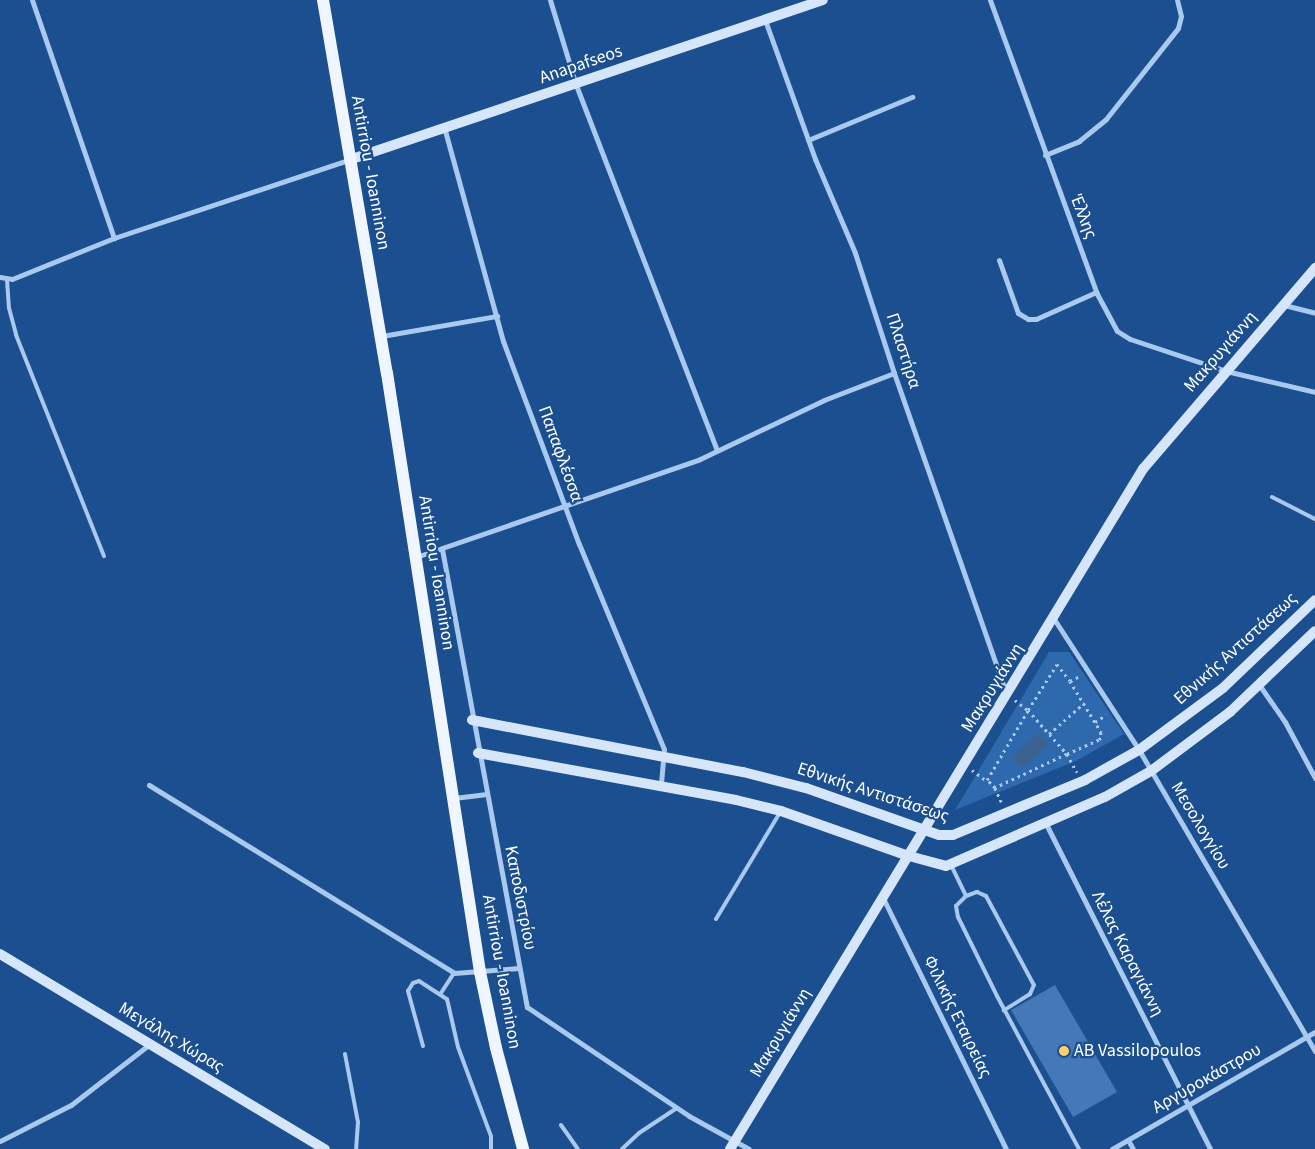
<!DOCTYPE html>
<meta charset="utf-8">
<style>
body{margin:0}
#map{position:relative;width:1315px;height:1149px;overflow:hidden;background:#1b4f8f;font-family:"Source Sans 3",sans-serif}
div>[style]{position:absolute}
.green>*{inset:0;background:#2e69ad}
.water>*{inset:0;background:#3c6290}
.building>*{inset:0;background:#4478b7}
.path>*{height:2.5px;margin-top:-1.25px;transform-origin:0;background:repeating-linear-gradient(90deg,#a9c9ee 0 2.5px,transparent 0 6.5px)}
.lane>*{height:4px;margin:-2px;padding:0 2px;transform-origin:2px;border-radius:2px;background:#a9c9ee}
.street>*{height:5px;margin:-2.5px;padding:0 2.5px;transform-origin:2.5px;border-radius:2.5px;background:#a9c9ee}
.secondary>*{height:10px;margin:-5px;padding:0 5px;transform-origin:5px;border-radius:5px;background:#d6e6fa}
.primary>*{height:12px;margin:-6px;padding:0 6px;transform-origin:6px;border-radius:6px;background:#f0f6ff}
.dots>*{width:14px;height:14px;translate:-50% -50%;box-sizing:border-box;border:2px solid #1b4f8f;border-radius:50%}
span{translate:-50% -50%;white-space:nowrap;text-align:center;line-height:1.15;-webkit-text-stroke:4.5px #1b4f8f;paint-order:stroke}
.street-label{font-size:18px;color:#fff}
.poi-label{font-size:18px;color:#fff}
.left{translate:0 -50%;text-align:left}
</style>
<div id="map">
<div class="green">
<div style="clip-path:polygon(1049px 652px,1069px 652px,1124px 734px,1076px 761px,955px 810px)"></div>
</div>
<div class="water">
<div style="clip-path:polygon(1039px 733px,1049px 744px,1022px 768px,1013px 757px)"></div>
</div>
<div class="building">
<div style="clip-path:polygon(1055px 985px,1117px 1092px,1073px 1117px,1011px 1010px)"></div>
</div>
<div class="path">
<div style="left:1070px;top:681px;width:60px;rotate:58.7deg"></div>
<div style="left:1101px;top:732px;width:6px;rotate:90deg"></div>
<div style="left:1101px;top:738px;width:3px;rotate:135deg"></div>
<div style="left:1099px;top:740px;width:35px;rotate:156deg"></div>
<div style="left:1067px;top:754px;width:80px;rotate:154.7deg"></div>
<div style="left:995px;top:788px;width:11px;rotate:-135deg"></div>
<div style="left:987px;top:780px;width:81px;rotate:-59.6deg"></div>
<div style="left:1028px;top:710px;width:59px;rotate:48.4deg"></div>
<div style="left:1067px;top:754px;width:21px;rotate:61deg"></div>
<div style="left:1015px;top:700px;width:16px;rotate:38deg"></div>
<div style="left:1028px;top:710px;width:54px;rotate:-57.8deg"></div>
<div style="left:1057px;top:664px;width:21px;rotate:53deg"></div>
<div style="left:1070px;top:681px;width:11px;rotate:-27deg"></div>
<div style="left:1095px;top:722px;width:13px;rotate:-32deg"></div>
<div style="left:1049px;top:734px;width:47px;rotate:-41.5deg"></div>
<div style="left:972px;top:770px;width:17px;rotate:36deg"></div>
<div style="left:995px;top:788px;width:17px;rotate:65deg"></div>
</div>
<div class="lane">
<div style="left:7px;top:280px;width:28px;rotate:86deg"></div>
<div style="left:9px;top:308px;width:28px;rotate:75deg"></div>
<div style="left:16px;top:335px;width:238px;rotate:68.3deg"></div>
<div style="left:1272px;top:497px;width:48px;rotate:27.1deg"></div>
<div style="left:951px;top:865px;width:34px;rotate:64deg"></div>
<div style="left:966px;top:896px;width:14px;rotate:135deg"></div>
<div style="left:956px;top:906px;width:11px;rotate:80deg"></div>
<div style="left:958px;top:917px;width:88px;rotate:63.7deg"></div>
<div style="left:997px;top:996px;width:174px;rotate:61.8deg"></div>
<div style="left:966px;top:896px;width:12px;rotate:-20deg"></div>
<div style="left:977px;top:892px;width:10px;rotate:24deg"></div>
<div style="left:986px;top:896px;width:101px;rotate:61.7deg"></div>
<div style="left:1034px;top:985px;width:10px;rotate:114deg"></div>
<div style="left:1030px;top:994px;width:31px;rotate:148deg"></div>
<div style="left:716px;top:919px;width:126px;rotate:-59deg"></div>
<div style="left:441px;top:993px;width:24px;rotate:-57deg"></div>
<div style="left:423px;top:1046px;width:57px;rotate:-105.3deg"></div>
<div style="left:408px;top:991px;width:9px;rotate:-58deg"></div>
<div style="left:413px;top:983px;width:6px;rotate:-18deg"></div>
<div style="left:419px;top:981px;width:33px;rotate:33deg"></div>
<div style="left:447px;top:999px;width:49px;rotate:77.1deg"></div>
<div style="left:458px;top:1047px;width:95px;rotate:69.7deg"></div>
<div style="left:491px;top:1136px;width:13px;rotate:90deg"></div>
<div style="left:345px;top:1054px;width:69px;rotate:79.2deg"></div>
<div style="left:358px;top:1122px;width:27px;rotate:94deg"></div>
<div style="left:561px;top:1125px;width:29px;rotate:55deg"></div>
<div style="left:622px;top:1149px;width:23px;rotate:-43deg"></div>
<div style="left:639px;top:1133px;width:45px;rotate:-33.3deg"></div>
</div>
<div class="street">
<div style="left:32px;top:0;width:252px;rotate:71deg"></div>
<div style="left:550px;top:0;width:89px;rotate:73deg"></div>
<div style="left:576px;top:85px;width:391px;rotate:68.9deg"></div>
<div style="left:990px;top:0;width:311px;rotate:70deg"></div>
<div style="left:1096px;top:292px;width:44px;rotate:61.7deg"></div>
<div style="left:1117px;top:331px;width:15px;rotate:32deg"></div>
<div style="left:1130px;top:339px;width:101px;rotate:18.4deg"></div>
<div style="left:1226px;top:371px;width:91px;rotate:13.3deg"></div>
<div style="left:765px;top:20px;width:148px;rotate:70.2deg"></div>
<div style="left:815px;top:159px;width:102px;rotate:66.9deg"></div>
<div style="left:855px;top:253px;width:126px;rotate:72deg"></div>
<div style="left:894px;top:373px;width:338px;rotate:70.7deg"></div>
<div style="left:444px;top:127px;width:222px;rotate:74.6deg"></div>
<div style="left:503px;top:341px;width:217px;rotate:69.5deg"></div>
<div style="left:579px;top:544px;width:222px;rotate:67.5deg"></div>
<div style="left:664px;top:749px;width:36px;rotate:95deg"></div>
<div style="left:808px;top:140px;width:113px;rotate:-22.5deg"></div>
<div style="left:1045px;top:155px;width:37px;rotate:-22deg"></div>
<div style="left:1079px;top:141px;width:35px;rotate:-39deg"></div>
<div style="left:1106px;top:119px;width:116px;rotate:-51.6deg"></div>
<div style="left:1178px;top:28px;width:12px;rotate:-76deg"></div>
<div style="left:1181px;top:16px;width:16px;rotate:-104deg"></div>
<div style="left:999px;top:260px;width:56px;rotate:70.3deg"></div>
<div style="left:1018px;top:313px;width:12px;rotate:31deg"></div>
<div style="left:1028px;top:319px;width:8px"></div>
<div style="left:1036px;top:319px;width:66px;rotate:-24.2deg"></div>
<div style="left:0;top:277px;width:12px;rotate:9deg"></div>
<div style="left:12px;top:279px;width:110px;rotate:-21.9deg"></div>
<div style="left:114px;top:238px;width:248px;rotate:-18.4deg"></div>
<div style="left:1284px;top:305px;width:32px;rotate:14deg"></div>
<div style="left:382px;top:336px;width:117px;rotate:-9.9deg"></div>
<div style="left:442px;top:549px;width:466px;rotate:79.5deg"></div>
<div style="left:527px;top:1007px;width:195px;rotate:33.9deg"></div>
<div style="left:689px;top:1116px;width:68px;rotate:28.8deg"></div>
<div style="left:416px;top:557px;width:300px;rotate:-19deg"></div>
<div style="left:700px;top:459px;width:137px;rotate:-25.4deg"></div>
<div style="left:824px;top:400px;width:75px;rotate:-21.1deg"></div>
<div style="left:1054px;top:619px;width:156px;rotate:57deg"></div>
<div style="left:1139px;top:750px;width:349px;rotate:59.7deg"></div>
<div style="left:1260px;top:686px;width:44px;rotate:55.2deg"></div>
<div style="left:1285px;top:722px;width:64px;rotate:61.8deg"></div>
<div style="left:149px;top:785px;width:358px;rotate:31.6deg"></div>
<div style="left:454px;top:973px;width:65px;rotate:-4.4deg"></div>
<div style="left:454px;top:798px;width:31px;rotate:-7deg"></div>
<div style="left:1046px;top:824px;width:364px;rotate:63.2deg"></div>
<div style="left:883px;top:898px;width:280px;rotate:63.9deg"></div>
<div style="left:1128px;top:1140px;width:10px;rotate:61deg"></div>
<div style="left:0;top:1141px;width:80px;rotate:-26.9deg"></div>
<div style="left:71px;top:1105px;width:100px;rotate:-37.7deg"></div>
<div style="left:1112px;top:1149px;width:234px;rotate:-30deg"></div>
</div>
<div class="secondary">
<div style="left:349px;top:160px;width:500px;rotate:-18.65deg"></div>
<div style="left:472px;top:720px;width:276px;rotate:10.9deg"></div>
<div style="left:743px;top:772px;width:65px;rotate:14.3deg"></div>
<div style="left:806px;top:788px;width:141px;rotate:19.5deg"></div>
<div style="left:939px;top:835px;width:14px"></div>
<div style="left:953px;top:835px;width:143px;rotate:-22.6deg"></div>
<div style="left:1085px;top:780px;width:62px;rotate:-29.1deg"></div>
<div style="left:1139px;top:750px;width:104px;rotate:-36.4deg"></div>
<div style="left:1223px;top:688px;width:127px;rotate:-43.7deg"></div>
<div style="left:478px;top:753px;width:262px;rotate:10.3deg"></div>
<div style="left:736px;top:800px;width:46px;rotate:13.7deg"></div>
<div style="left:781px;top:811px;width:136px;rotate:19.4deg"></div>
<div style="left:909px;top:856px;width:38px;rotate:15deg"></div>
<div style="left:946px;top:866px;width:173px;rotate:-23.5deg"></div>
<div style="left:1105px;top:797px;width:53px;rotate:-29.5deg"></div>
<div style="left:1151px;top:771px;width:99px;rotate:-36.8deg"></div>
<div style="left:1230px;top:712px;width:117px;rotate:-43.6deg"></div>
<div style="left:0;top:954px;width:379px;rotate:31deg"></div>
<div style="left:730px;top:1149px;width:796px;rotate:-58.73deg"></div>
<div style="left:1143px;top:469px;width:265px;rotate:-49.4deg"></div>
</div>
<div class="primary">
<div style="left:323px;top:0;width:378px;rotate:80.3deg"></div>
<div style="left:387px;top:373px;width:606px;rotate:81.17deg"></div>
<div style="left:480px;top:972px;width:78px;rotate:78.1deg"></div>
<div style="left:496px;top:1048px;width:105px;rotate:75deg"></div>
</div>
<div class="dots">
<div style="left:1064px;top:1051px;background:#ffd166"></div>
</div>
<div class="street-label">
<span style="left:581px;top:65px;rotate:-19deg">Anapafseos</span>
<span style="left:370px;top:173px;rotate:80deg">Antirriou - Ioanninon</span>
<span style="left:1083px;top:217px;rotate:69deg">Έλλης</span>
<span style="left:903px;top:351px;rotate:72deg">Πλαστήρα</span>
<span style="left:1221px;top:352px;rotate:-49deg">Μακρυγιάννη</span>
<span style="left:560px;top:454px;rotate:70deg">Παπαφλέσσα</span>
<span style="left:436px;top:573px;rotate:81deg">Antirriou - Ioanninon</span>
<span style="left:1236px;top:649px;rotate:-42deg">Εθνικής Αντιστάσεως</span>
<span style="left:993px;top:688px;rotate:-58deg">Μακρυγιάννη</span>
<span style="left:873px;top:793px;rotate:18deg">Εθνικής Αντιστάσεως</span>
<span style="left:1200px;top:826px;rotate:59deg">Μεσολογγίου</span>
<span style="left:520px;top:898px;rotate:79deg">Καποδιστρίου</span>
<span style="left:1127px;top:954px;rotate:63deg">Λέλας Καραγιάννη</span>
<span style="left:501px;top:972px;rotate:80deg">Antirriou - Ioanninon</span>
<span style="left:957px;top:1017px;rotate:64deg">Φιλικής Εταιρείας</span>
<span style="left:781px;top:1033px;rotate:-59deg">Μακρυγιάννη</span>
<span style="left:171px;top:1038px;rotate:31deg">Μεγάλης Χώρας</span>
<span style="left:1207px;top:1079px;rotate:-30deg">Αργυροκάστρου</span>
</div>
<div class="poi-label">
<span class="left" style="left:1074px;top:1051px">AB Vassilopoulos</span>
</div>
</div>
